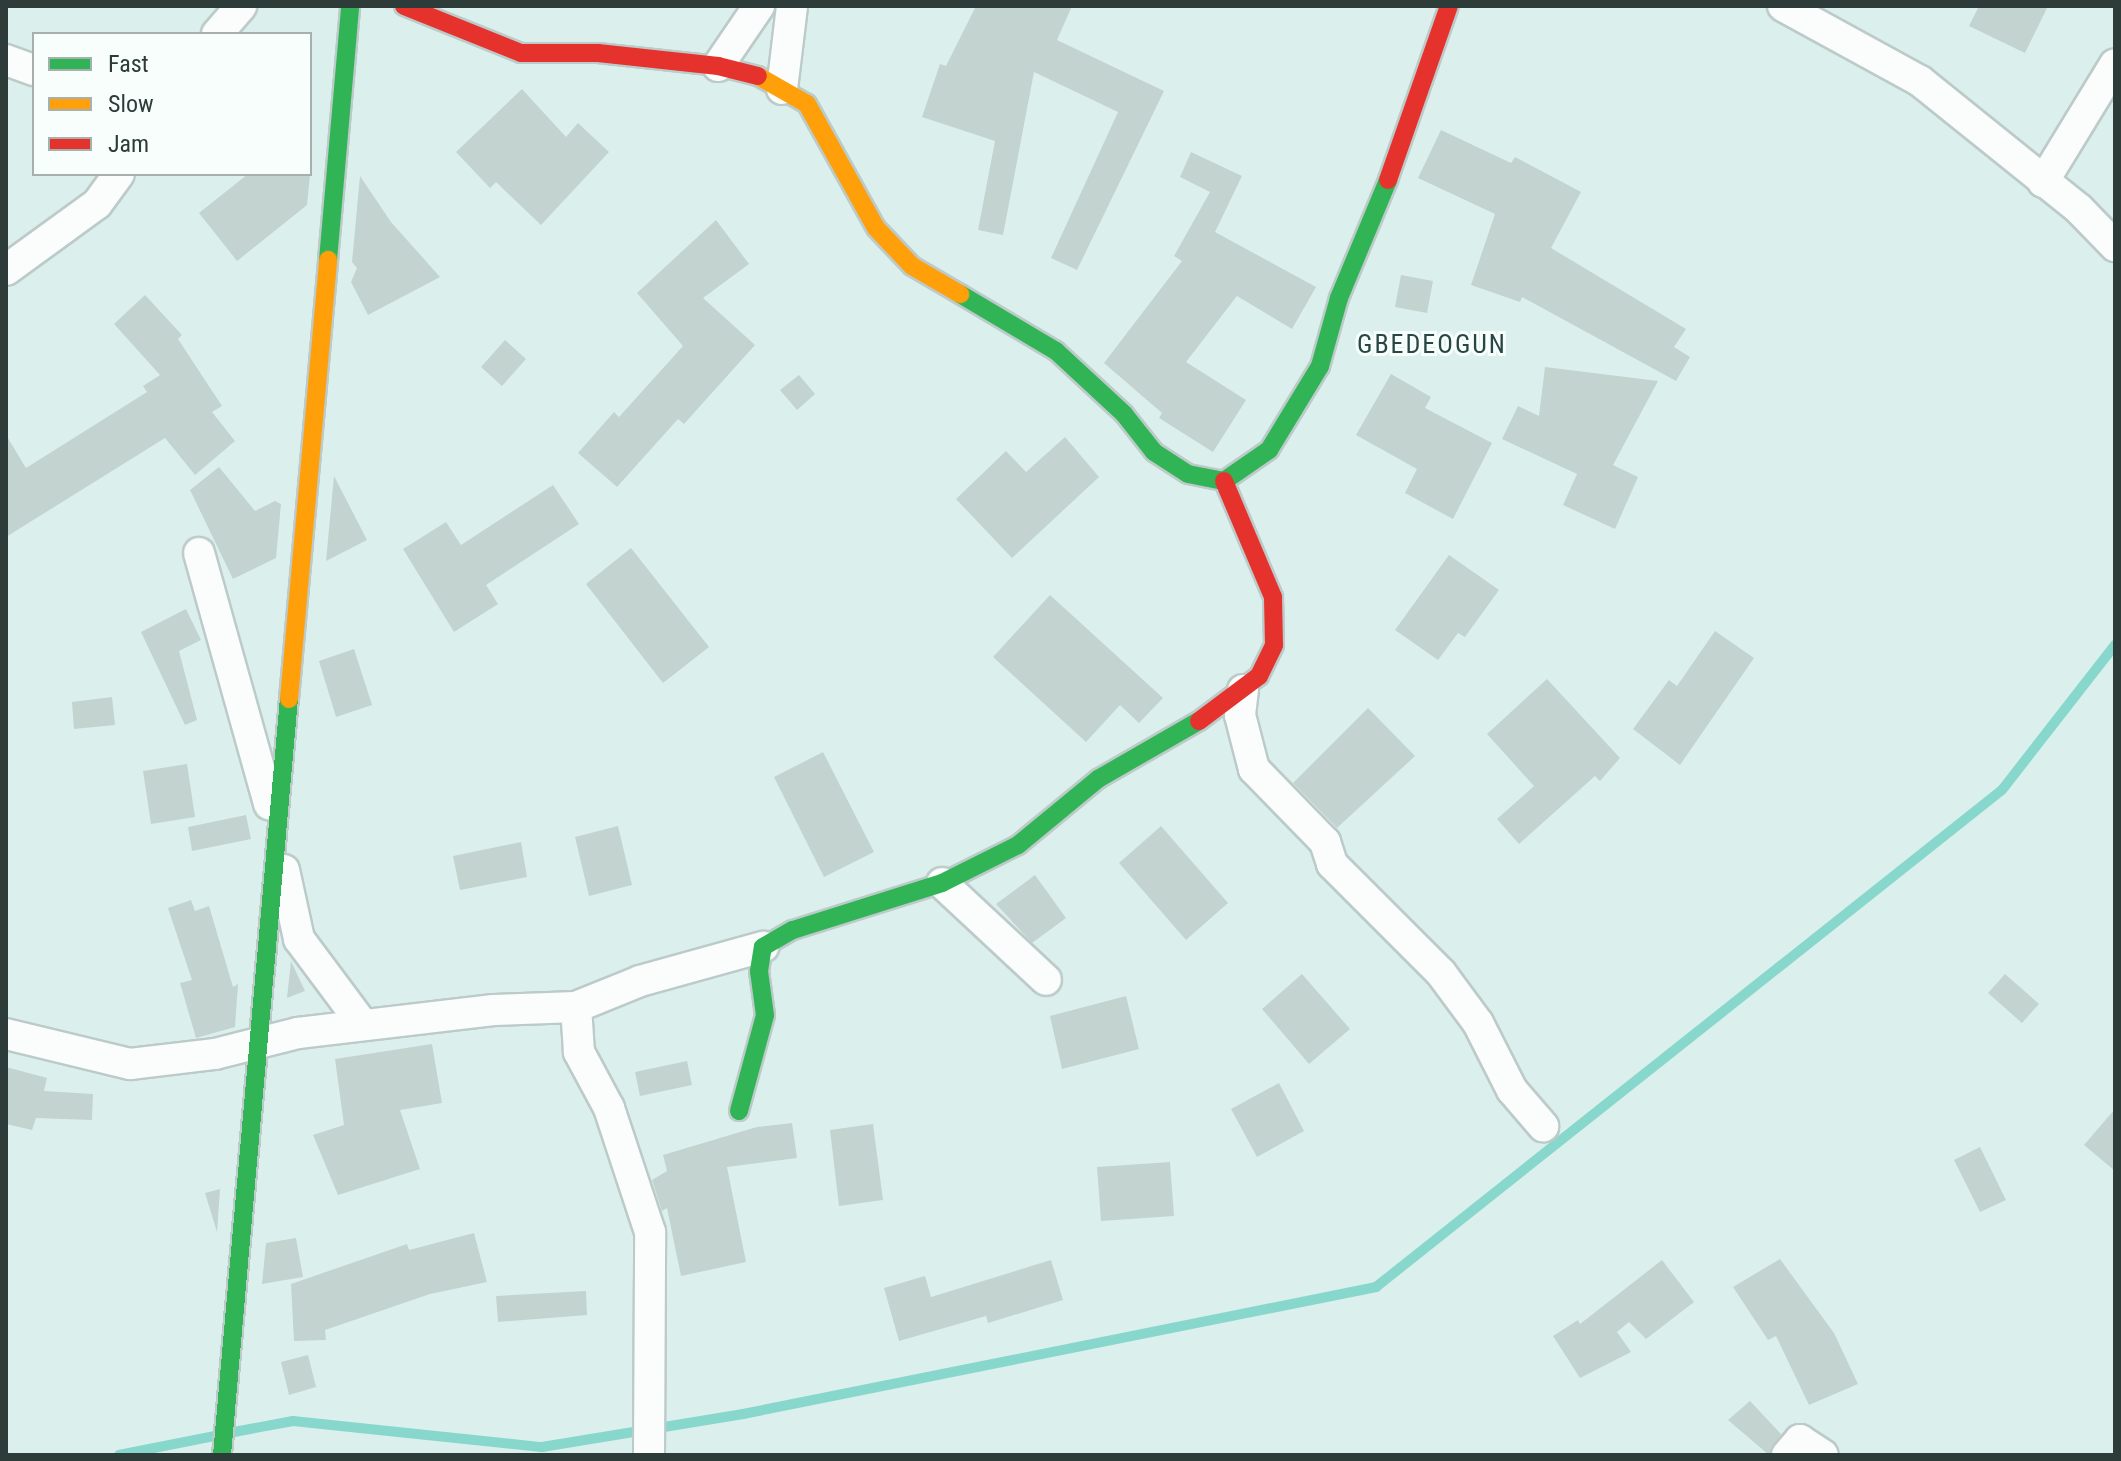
<!DOCTYPE html>
<style>
body{margin:0}
#map{position:relative;width:2121px;height:1461px;overflow:hidden;background:#dbf0ec;font-family:"Roboto Condensed",sans-serif}
div>[style]{position:absolute}
.stream>*{height:10px;margin:-5px;padding:0 5px;transform-origin:5px;border-radius:5px;background:#88d7cc}
.building>*{inset:0;background:#c3d3d0}
.roads{filter:drop-shadow(2px 0 #bccbc9) drop-shadow(-2px 0 #bccbc9) drop-shadow(0 2px #bccbc9) drop-shadow(0 -2px #bccbc9)}
.street>*{height:30px;margin:-15px;padding:0 15px;transform-origin:15px;border-radius:15px;background:#fafdfc}
.fast>*{height:18px;margin:-9px;padding:0 9px;transform-origin:9px;border-radius:9px;background:#30b455}
.slow>*{height:18px;margin:-9px;padding:0 9px;transform-origin:9px;border-radius:9px;background:#ff9f0a}
.jam>*{height:18px;margin:-9px;padding:0 9px;transform-origin:9px;border-radius:9px;background:#e5322d}
span{translate:-50% -50%;white-space:nowrap;text-align:center;line-height:1.15;-webkit-text-stroke:6px #f7fefc;paint-order:stroke}
.quarter-label{font-size:26px;color:#284743;letter-spacing:2px}
.frame{position:absolute;inset:0;border:8px solid #2d3b39;pointer-events:none}
.legend{position:absolute;left:32px;top:32px;width:280px;height:144px;box-sizing:border-box;background:#f7fefc;border:2px solid #a6b0ae;margin:0;padding:10px 14px;list-style:none;font-size:24px;color:#2d3b39}
.legend li{display:flex;align-items:center;gap:16px;height:40px}
.legend b{width:40px;border:2px solid #a6b0ae}
</style>
<div id="map">
<div class="stream">
<div style="left:234px;top:1432px;width:60px;rotate:-10.6deg"></div>
<div style="left:293px;top:1421px;width:250px;rotate:6deg"></div>
<div style="left:542px;top:1447px;width:204px;rotate:-9.3deg"></div>
<div style="left:743px;top:1414px;width:646px;rotate:-11.34deg"></div>
<div style="left:1376px;top:1287px;width:799px;rotate:-38.45deg"></div>
<div style="left:2002px;top:790px;width:184px;rotate:-52.1deg"></div>
<div style="left:119px;top:1455px;width:98px;rotate:-11.2deg"></div>
</div>
<div class="building">
<div style="clip-path:polygon(976px 6px,1072px 6px,1057px 40px,1164px 91px,1077px 270px,1051px 258px,1118px 112px,1034px 72px,1003px 235px,978px 230px,995px 141px,922px 117px,940px 64px,946px 66px)"></div>
<div style="clip-path:polygon(1979px 6px,2048px 6px,2025px 53px,1969px 26px)"></div>
<div style="clip-path:polygon(522px 89px,566px 137px,578px 123px,609px 152px,541px 225px,496px 182px,490px 188px,456px 152px)"></div>
<div style="clip-path:polygon(1441px 130px,1511px 163px,1515px 157px,1581px 192px,1551px 248px,1686px 329px,1674px 347px,1690px 357px,1676px 381px,1522px 297px,1520px 302px,1471px 285px,1495px 214px,1418px 178px)"></div>
<div style="clip-path:polygon(314px 135px,307px 205px,237px 261px,199px 213px,248px 174px,310px 174px)"></div>
<div style="clip-path:polygon(1191px 152px,1242px 176px,1215px 232px,1316px 287px,1292px 329px,1237px 296px,1186px 362px,1246px 400px,1213px 452px,1159px 418px,1162px 413px,1104px 363px,1182px 261px,1174px 256px,1210px 192px,1180px 177px)"></div>
<div style="clip-path:polygon(360px 176px,391px 222px,440px 277px,368px 315px,351px 282px,357px 268px,352px 262px)"></div>
<div style="clip-path:polygon(716px 220px,749px 264px,703px 298px,755px 345px,684px 424px,678px 419px,617px 487px,578px 453px,614px 412px,619px 417px,683px 346px,637px 293px)"></div>
<div style="clip-path:polygon(1401px 275px,1433px 281px,1427px 313px,1395px 307px)"></div>
<div style="clip-path:polygon(145px 295px,182px 335px,178px 339px,222px 406px,212px 412px,235px 441px,195px 475px,165px 438px,6px 537px,6px 435px,26px 468px,147px 392px,143px 386px,160px 375px,114px 324px)"></div>
<div style="clip-path:polygon(505px 340px,526px 359px,502px 386px,481px 367px)"></div>
<div style="clip-path:polygon(1545px 367px,1658px 381px,1613px 465px,1638px 477px,1615px 529px,1563px 505px,1577px 474px,1502px 439px,1518px 406px,1539px 416px)"></div>
<div style="clip-path:polygon(1391px 374px,1431px 397px,1425px 408px,1492px 443px,1453px 519px,1405px 493px,1417px 469px,1356px 435px)"></div>
<div style="clip-path:polygon(799px 375px,815px 394px,797px 410px,780px 390px)"></div>
<div style="clip-path:polygon(1065px 437px,1099px 477px,1012px 558px,956px 499px,1006px 451px,1026px 472px)"></div>
<div style="clip-path:polygon(219px 467px,255px 511px,275px 501px,281px 504px,276px 558px,233px 579px,190px 490px)"></div>
<div style="clip-path:polygon(334px 476px,367px 540px,326px 561px)"></div>
<div style="clip-path:polygon(553px 485px,579px 524px,486px 585px,498px 604px,454px 632px,403px 549px,446px 522px,461px 545px)"></div>
<div style="clip-path:polygon(631px 548px,709px 647px,663px 683px,586px 584px)"></div>
<div style="clip-path:polygon(1449px 555px,1499px 590px,1465px 637px,1458px 633px,1438px 660px,1395px 630px)"></div>
<div style="clip-path:polygon(1050px 595px,1163px 698px,1139px 723px,1120px 705px,1086px 742px,993px 657px)"></div>
<div style="clip-path:polygon(186px 609px,201px 640px,179px 651px,197px 720px,185px 725px,141px 632px)"></div>
<div style="clip-path:polygon(1715px 631px,1754px 658px,1680px 765px,1633px 729px,1669px 680px,1677px 686px)"></div>
<div style="clip-path:polygon(354px 649px,372px 705px,336px 717px,319px 661px)"></div>
<div style="clip-path:polygon(1547px 679px,1620px 758px,1600px 781px,1595px 776px,1519px 844px,1497px 819px,1534px 786px,1487px 734px)"></div>
<div style="clip-path:polygon(112px 697px,115px 725px,74px 729px,72px 702px)"></div>
<div style="clip-path:polygon(1368px 708px,1415px 756px,1337px 828px,1293px 783px)"></div>
<div style="clip-path:polygon(823px 752px,874px 852px,824px 877px,774px 777px)"></div>
<div style="clip-path:polygon(187px 764px,195px 817px,151px 824px,143px 771px)"></div>
<div style="clip-path:polygon(246px 815px,251px 839px,192px 851px,188px 827px)"></div>
<div style="clip-path:polygon(618px 826px,632px 885px,589px 896px,575px 837px)"></div>
<div style="clip-path:polygon(1161px 826px,1228px 903px,1186px 940px,1119px 863px)"></div>
<div style="clip-path:polygon(521px 842px,527px 877px,460px 890px,453px 856px)"></div>
<div style="clip-path:polygon(1035px 875px,1066px 918px,1032px 943px,996px 904px)"></div>
<div style="clip-path:polygon(191px 900px,195px 911px,209px 906px,233px 987px,238px 984px,235px 1027px,196px 1038px,180px 983px,192px 980px,168px 908px)"></div>
<div style="clip-path:polygon(291px 961px,305px 991px,287px 998px)"></div>
<div style="clip-path:polygon(1302px 974px,1350px 1029px,1309px 1064px,1262px 1009px)"></div>
<div style="clip-path:polygon(2005px 974px,2039px 1004px,2022px 1023px,1988px 993px)"></div>
<div style="clip-path:polygon(1126px 996px,1139px 1049px,1062px 1069px,1050px 1016px)"></div>
<div style="clip-path:polygon(432px 1044px,442px 1103px,400px 1110px,420px 1169px,338px 1195px,313px 1135px,344px 1125px,335px 1059px)"></div>
<div style="clip-path:polygon(687px 1061px,692px 1085px,640px 1096px,635px 1072px)"></div>
<div style="clip-path:polygon(6px 1067px,47px 1078px,44px 1091px,93px 1094px,92px 1120px,36px 1118px,32px 1130px,6px 1124px)"></div>
<div style="clip-path:polygon(1279px 1083px,1304px 1131px,1257px 1157px,1231px 1109px)"></div>
<div style="clip-path:polygon(2115px 1109px,2115px 1171px,2084px 1145px)"></div>
<div style="clip-path:polygon(792px 1123px,797px 1158px,727px 1167px,746px 1262px,681px 1276px,667px 1208px,662px 1211px,652px 1180px,667px 1171px,663px 1155px,757px 1127px)"></div>
<div style="clip-path:polygon(873px 1124px,883px 1200px,839px 1206px,830px 1130px)"></div>
<div style="clip-path:polygon(1980px 1147px,2006px 1200px,1980px 1212px,1954px 1160px)"></div>
<div style="clip-path:polygon(1170px 1162px,1174px 1216px,1101px 1221px,1097px 1167px)"></div>
<div style="clip-path:polygon(220px 1189px,217px 1232px,205px 1193px)"></div>
<div style="clip-path:polygon(474px 1233px,487px 1282px,430px 1294px,325px 1330px,326px 1340px,294px 1341px,291px 1284px,407px 1244px,409px 1250px)"></div>
<div style="clip-path:polygon(296px 1238px,303px 1277px,262px 1284px,266px 1243px)"></div>
<div style="clip-path:polygon(1780px 1259px,1834px 1333px,1858px 1384px,1809px 1405px,1776px 1336px,1768px 1340px,1733px 1287px)"></div>
<div style="clip-path:polygon(1051px 1260px,1063px 1300px,988px 1323px,986px 1316px,899px 1341px,884px 1288px,925px 1276px,931px 1297px)"></div>
<div style="clip-path:polygon(1662px 1260px,1694px 1302px,1646px 1339px,1629px 1322px,1617px 1332px,1631px 1352px,1580px 1378px,1553px 1336px,1578px 1320px,1580px 1324px)"></div>
<div style="clip-path:polygon(586px 1291px,587px 1315px,498px 1322px,496px 1296px)"></div>
<div style="clip-path:polygon(308px 1355px,316px 1387px,289px 1395px,281px 1362px)"></div>
<div style="clip-path:polygon(1750px 1401px,1781px 1434px,1769px 1455px,1728px 1420px)"></div>
</div>
<div class="roads">
<div class="street">
<div style="left:1783px;top:6px;width:156px;rotate:28.7deg"></div>
<div style="left:1920px;top:81px;width:204px;rotate:38.8deg"></div>
<div style="left:2079px;top:209px;width:52px;rotate:45.8deg"></div>
<div style="left:217px;top:34px;width:37px;rotate:-49deg"></div>
<div style="left:6px;top:60px;width:30px;rotate:20deg"></div>
<div style="left:718px;top:66px;width:73px;rotate:-55.7deg"></div>
<div style="left:782px;top:89px;width:84px;rotate:-83.1deg"></div>
<div style="left:2043px;top:182px;width:138px;rotate:-58.6deg"></div>
<div style="left:6px;top:270px;width:112px;rotate:-36deg"></div>
<div style="left:97px;top:204px;width:37px;rotate:-54deg"></div>
<div style="left:199px;top:553px;width:261px;rotate:74.4deg"></div>
<div style="left:1243px;top:690px;width:25px;rotate:97deg"></div>
<div style="left:1240px;top:715px;width:56px;rotate:75.5deg"></div>
<div style="left:1254px;top:769px;width:102px;rotate:45.8deg"></div>
<div style="left:1325px;top:842px;width:23px;rotate:72deg"></div>
<div style="left:1332px;top:864px;width:154px;rotate:45deg"></div>
<div style="left:1441px;top:973px;width:62px;rotate:53.5deg"></div>
<div style="left:1478px;top:1023px;width:75px;rotate:63.1deg"></div>
<div style="left:1512px;top:1090px;width:48px;rotate:49.3deg"></div>
<div style="left:284px;top:870px;width:71px;rotate:77.7deg"></div>
<div style="left:299px;top:939px;width:107px;rotate:53.3deg"></div>
<div style="left:942px;top:883px;width:142px;rotate:43deg"></div>
<div style="left:6px;top:1034px;width:128px;rotate:13.6deg"></div>
<div style="left:130px;top:1064px;width:86px;rotate:-6.7deg"></div>
<div style="left:215px;top:1054px;width:86px;rotate:-14.2deg"></div>
<div style="left:298px;top:1033px;width:197px;rotate:-6.7deg"></div>
<div style="left:494px;top:1010px;width:82px;rotate:-2.1deg"></div>
<div style="left:649px;top:1455px;width:223px;rotate:-89.7deg"></div>
<div style="left:650px;top:1232px;width:131px;rotate:-108.3deg"></div>
<div style="left:609px;top:1108px;width:64px;rotate:-118.2deg"></div>
<div style="left:579px;top:1052px;width:45px;rotate:-93.8deg"></div>
<div style="left:576px;top:1007px;width:69px;rotate:-22.1deg"></div>
<div style="left:640px;top:981px;width:128px;rotate:-15.5deg"></div>
<div style="left:1787px;top:1455px;width:20px;rotate:-49deg"></div>
<div style="left:1800px;top:1440px;width:27px;rotate:33deg"></div>
</div>
<div class="fast">
<div style="left:328px;top:260px;width:255px;rotate:-85deg"></div>
<div style="left:960px;top:294px;width:112px;rotate:30.7deg"></div>
<div style="left:1056px;top:351px;width:93px;rotate:42.8deg"></div>
<div style="left:1124px;top:414px;width:48px;rotate:51.7deg"></div>
<div style="left:1154px;top:452px;width:40px;rotate:32.9deg"></div>
<div style="left:1188px;top:474px;width:37px;rotate:11deg"></div>
<div style="left:1224px;top:481px;width:55px;rotate:-34.6deg"></div>
<div style="left:1269px;top:450px;width:98px;rotate:-58.7deg"></div>
<div style="left:1320px;top:366px;width:71px;rotate:-74.4deg"></div>
<div style="left:1339px;top:298px;width:128px;rotate:-67.4deg"></div>
<div style="left:739px;top:1111px;width:99px;rotate:-74.8deg"></div>
<div style="left:765px;top:1015px;width:44px;rotate:-97.8deg"></div>
<div style="left:759px;top:971px;width:24px;rotate:-81deg"></div>
<div style="left:763px;top:947px;width:34px;rotate:-30deg"></div>
<div style="left:793px;top:930px;width:156px;rotate:-17.5deg"></div>
<div style="left:942px;top:883px;width:85px;rotate:-26.6deg"></div>
<div style="left:1018px;top:845px;width:104px;rotate:-39.5deg"></div>
<div style="left:1098px;top:779px;width:116px;rotate:-29.9deg"></div>
<div style="left:222px;top:1455px;width:759px;rotate:-84.94deg"></div>
</div>
<div class="slow">
<div style="left:758px;top:76px;width:56px;rotate:29.7deg"></div>
<div style="left:807px;top:104px;width:142px;rotate:60.9deg"></div>
<div style="left:876px;top:228px;width:52px;rotate:46.5deg"></div>
<div style="left:912px;top:266px;width:56px;rotate:30.3deg"></div>
<div style="left:289px;top:699px;width:441px;rotate:-84.9deg"></div>
</div>
<div class="jam">
<div style="left:404px;top:6px;width:126px;rotate:21.9deg"></div>
<div style="left:521px;top:53px;width:77px"></div>
<div style="left:598px;top:53px;width:121px;rotate:6.2deg"></div>
<div style="left:718px;top:66px;width:41px;rotate:14deg"></div>
<div style="left:1388px;top:180px;width:184px;rotate:-70.7deg"></div>
<div style="left:1199px;top:721px;width:75px;rotate:-36.9deg"></div>
<div style="left:1259px;top:676px;width:34px;rotate:-64deg"></div>
<div style="left:1274px;top:645px;width:48px;rotate:-91.2deg"></div>
<div style="left:1273px;top:597px;width:126px;rotate:-112.9deg"></div>
</div>
</div>
<div class="quarter-label">
<span style="left:1432px;top:345px">GBEDEOGUN</span>
</div>
<div class="frame"></div>
<ul class="legend">
<li><b style="height:10px;background:#30b455"></b>Fast</li>
<li><b style="height:10px;background:#ff9f0a"></b>Slow</li>
<li><b style="height:10px;background:#e5322d"></b>Jam</li>
</ul>
</div>
